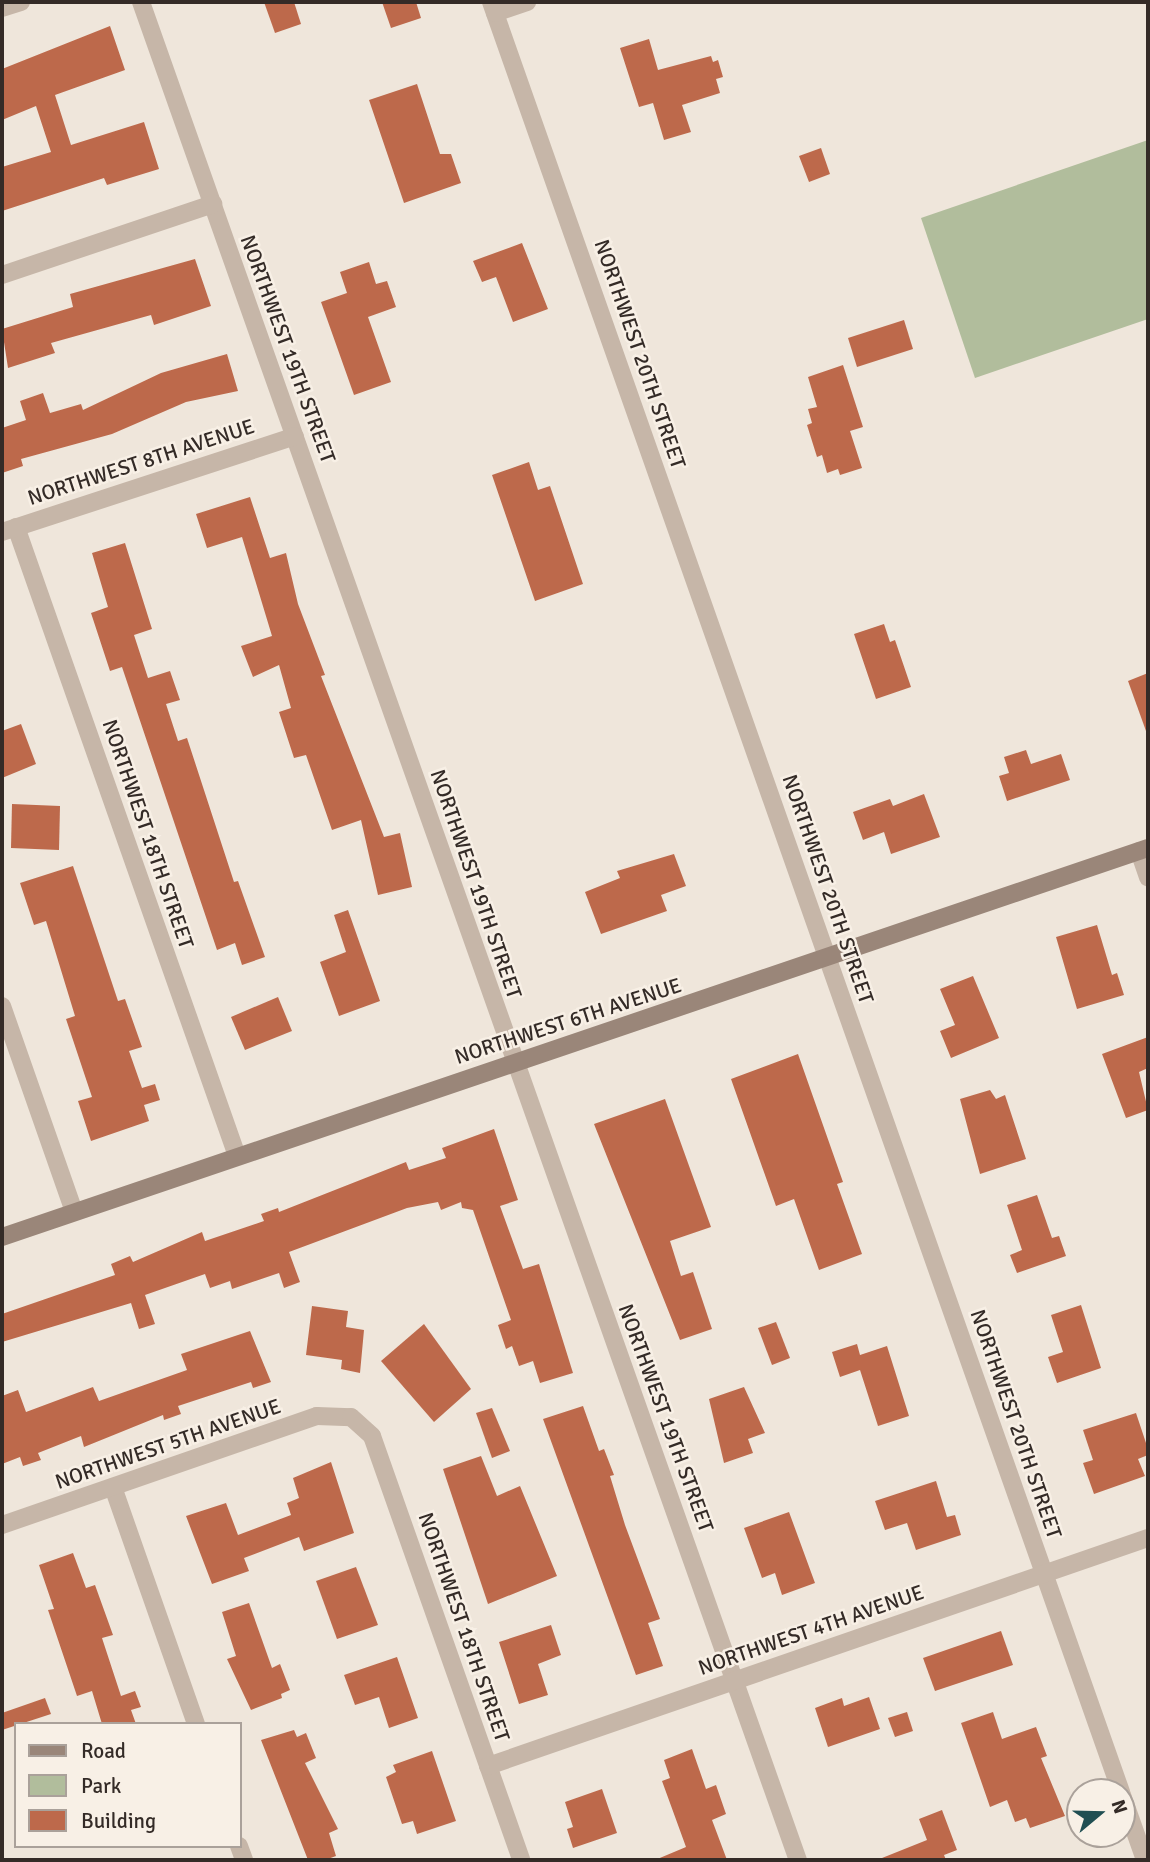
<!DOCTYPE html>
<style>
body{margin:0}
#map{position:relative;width:1150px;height:1862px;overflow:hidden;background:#efe6db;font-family:Signika,sans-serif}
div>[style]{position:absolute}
.green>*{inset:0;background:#b1bd9c}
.building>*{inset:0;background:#bd694b}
.street>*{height:18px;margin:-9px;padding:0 9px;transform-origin:9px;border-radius:9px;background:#c6b6a8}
.secondary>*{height:18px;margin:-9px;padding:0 9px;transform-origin:9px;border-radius:9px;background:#9a8679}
span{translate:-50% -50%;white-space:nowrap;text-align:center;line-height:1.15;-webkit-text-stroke:5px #f8f0e6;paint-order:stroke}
.street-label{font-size:21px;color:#342b27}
.frame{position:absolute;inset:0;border:4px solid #342b27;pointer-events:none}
.legend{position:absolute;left:14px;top:1722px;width:228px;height:126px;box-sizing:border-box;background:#f8f0e6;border:2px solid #aaa19a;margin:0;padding:9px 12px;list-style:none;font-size:21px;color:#342b27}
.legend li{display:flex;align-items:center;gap:14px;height:35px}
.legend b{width:35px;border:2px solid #aaa19a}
.north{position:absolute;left:1066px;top:1778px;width:70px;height:70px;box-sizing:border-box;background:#f8f0e6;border:2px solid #aaa19a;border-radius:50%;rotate:71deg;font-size:19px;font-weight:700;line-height:28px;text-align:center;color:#342b27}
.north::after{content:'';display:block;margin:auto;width:24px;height:32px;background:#204e52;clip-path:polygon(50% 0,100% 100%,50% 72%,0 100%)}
</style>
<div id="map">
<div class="green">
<div style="clip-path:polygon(1148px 140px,1148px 319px,975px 378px,921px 218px)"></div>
</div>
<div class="building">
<div style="clip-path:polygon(264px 2px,294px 2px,301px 24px,275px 33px)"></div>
<div style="clip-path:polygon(382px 2px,416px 2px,421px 18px,391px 28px)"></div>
<div style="clip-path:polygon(110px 26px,125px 70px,55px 95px,71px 145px,144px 122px,159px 169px,107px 185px,104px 178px,2px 211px,2px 167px,51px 152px,36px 106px,2px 120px,2px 69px)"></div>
<div style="clip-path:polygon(649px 39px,658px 70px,711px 56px,713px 62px,718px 60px,723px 77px,716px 79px,720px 93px,682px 105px,691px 132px,664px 140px,653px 103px,639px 107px,620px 48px)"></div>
<div style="clip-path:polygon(417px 84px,440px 154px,451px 154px,461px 183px,404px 203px,369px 100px)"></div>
<div style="clip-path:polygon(821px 148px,830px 174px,809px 182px,799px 156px)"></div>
<div style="clip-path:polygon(522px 243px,548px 309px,513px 322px,496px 277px,482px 282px,473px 261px)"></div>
<div style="clip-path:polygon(195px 259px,211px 306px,154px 325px,151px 315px,51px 343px,55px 353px,8px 368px,2px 329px,73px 307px,70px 294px)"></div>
<div style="clip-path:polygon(369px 262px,376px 284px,387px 281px,396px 307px,368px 317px,391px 382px,354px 395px,321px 302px,347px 293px,340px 272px)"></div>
<div style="clip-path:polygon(904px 320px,913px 349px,857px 367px,848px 338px)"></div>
<div style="clip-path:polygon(227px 354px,238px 391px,186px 402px,112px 434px,21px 459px,23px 466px,2px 473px,2px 428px,26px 420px,20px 401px,43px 393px,50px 413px,81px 404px,83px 410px,161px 373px)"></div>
<div style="clip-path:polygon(843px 365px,863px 427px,850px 431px,862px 468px,840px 475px,838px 469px,827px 473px,822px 455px,817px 457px,807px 425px,812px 423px,808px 409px,817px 407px,808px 377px)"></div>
<div style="clip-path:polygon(529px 462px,538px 490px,550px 486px,583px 584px,535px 601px,492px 475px)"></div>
<div style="clip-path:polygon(250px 497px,270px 558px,286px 553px,298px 604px,325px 675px,321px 676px,384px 837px,400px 833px,412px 887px,378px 895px,361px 820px,332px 830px,306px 755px,294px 758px,279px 712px,291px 708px,279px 665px,253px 677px,241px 646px,272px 636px,242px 537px,207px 548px,196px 514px)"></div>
<div style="clip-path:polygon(125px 543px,152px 629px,134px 635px,148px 678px,170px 671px,180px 700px,166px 704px,178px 741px,187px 738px,234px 882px,238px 881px,265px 957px,242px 965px,235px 943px,217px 950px,122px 667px,110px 671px,91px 613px,108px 607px,92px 553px)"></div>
<div style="clip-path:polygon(884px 624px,890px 642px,895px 640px,911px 687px,876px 699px,854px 634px)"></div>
<div style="clip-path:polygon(1148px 673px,1148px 731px,1146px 731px,1128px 681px)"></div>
<div style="clip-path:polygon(21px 724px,36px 764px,2px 778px,2px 731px)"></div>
<div style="clip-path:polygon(1026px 750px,1031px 764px,1061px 754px,1070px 780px,1007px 801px,999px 776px,1009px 773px,1004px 757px)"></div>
<div style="clip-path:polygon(924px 794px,940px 837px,891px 854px,884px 832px,863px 840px,853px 812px,890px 799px,893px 806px)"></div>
<div style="clip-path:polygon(12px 804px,60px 806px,59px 850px,11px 848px)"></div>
<div style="clip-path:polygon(674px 854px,686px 886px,661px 895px,667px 911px,601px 934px,585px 892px,620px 878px,617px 871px)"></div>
<div style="clip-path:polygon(73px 866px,118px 1001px,125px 999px,142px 1047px,129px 1051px,142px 1088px,155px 1084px,160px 1100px,144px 1105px,149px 1121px,91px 1141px,78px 1101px,92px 1097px,66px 1019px,75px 1016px,46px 921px,34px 925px,20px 883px)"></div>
<div style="clip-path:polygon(348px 910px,380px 1001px,339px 1016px,320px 962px,346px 952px,334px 915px)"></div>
<div style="clip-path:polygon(1097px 925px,1112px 975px,1117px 973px,1124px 995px,1077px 1009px,1056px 937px)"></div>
<div style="clip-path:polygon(973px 976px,999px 1038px,951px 1058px,940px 1031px,955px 1025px,940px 989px)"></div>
<div style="clip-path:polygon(278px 997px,292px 1031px,245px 1050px,231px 1017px)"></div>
<div style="clip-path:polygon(1148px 1037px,1148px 1068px,1139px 1072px,1148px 1110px,1126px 1118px,1102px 1054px)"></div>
<div style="clip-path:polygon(798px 1054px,843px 1182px,837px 1184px,862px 1254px,819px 1270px,794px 1199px,776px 1206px,731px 1079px)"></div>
<div style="clip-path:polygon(990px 1090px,996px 1099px,1005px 1095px,1026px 1159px,980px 1174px,960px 1099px)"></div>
<div style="clip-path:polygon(665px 1099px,711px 1227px,670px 1241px,681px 1276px,693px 1272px,712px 1329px,680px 1340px,594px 1124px)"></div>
<div style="clip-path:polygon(494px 1129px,518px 1200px,500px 1206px,523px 1269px,539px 1264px,573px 1373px,540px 1383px,533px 1361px,519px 1366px,512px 1346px,506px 1349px,498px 1325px,511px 1320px,473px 1210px,462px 1208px,461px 1202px,441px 1210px,438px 1202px,407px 1208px,289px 1252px,300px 1282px,284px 1288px,279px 1273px,232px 1289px,230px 1281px,210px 1288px,205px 1274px,145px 1295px,155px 1324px,139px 1329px,131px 1303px,2px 1342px,2px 1314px,115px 1275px,111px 1264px,130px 1256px,133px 1262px,202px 1232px,205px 1241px,264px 1221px,261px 1214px,278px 1208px,279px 1212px,406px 1162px,409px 1170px,446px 1158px,442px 1148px)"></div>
<div style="clip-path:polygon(1037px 1195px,1052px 1238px,1059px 1236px,1066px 1256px,1017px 1273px,1010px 1255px,1022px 1250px,1007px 1205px)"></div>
<div style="clip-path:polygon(1081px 1305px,1101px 1368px,1057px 1383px,1048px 1357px,1063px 1352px,1051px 1315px)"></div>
<div style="clip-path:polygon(312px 1306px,348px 1311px,346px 1327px,364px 1330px,360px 1373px,341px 1369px,342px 1360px,306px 1355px)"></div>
<div style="clip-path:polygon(776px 1322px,790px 1358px,772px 1365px,758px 1328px)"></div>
<div style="clip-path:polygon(424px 1324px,471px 1389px,434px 1422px,381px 1361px)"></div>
<div style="clip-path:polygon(250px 1331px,271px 1382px,253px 1388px,251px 1382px,178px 1406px,181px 1414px,164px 1420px,163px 1415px,84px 1447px,81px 1436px,38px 1453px,41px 1460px,23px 1466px,20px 1457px,2px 1464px,2px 1396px,18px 1390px,26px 1412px,93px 1387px,99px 1401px,187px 1370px,181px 1354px)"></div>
<div style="clip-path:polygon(857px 1344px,860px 1355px,887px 1346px,909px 1416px,878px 1426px,860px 1370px,840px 1377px,832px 1352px)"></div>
<div style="clip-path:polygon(744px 1387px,765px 1433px,748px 1439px,753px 1453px,724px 1463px,709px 1399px)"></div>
<div style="clip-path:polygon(583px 1406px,599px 1451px,604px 1449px,614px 1475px,610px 1476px,625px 1525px,660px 1619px,648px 1623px,663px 1666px,636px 1675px,543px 1419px)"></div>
<div style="clip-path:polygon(492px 1408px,510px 1451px,492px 1458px,476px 1413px)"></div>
<div style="clip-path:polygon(1136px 1413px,1148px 1449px,1148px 1455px,1138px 1459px,1145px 1476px,1094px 1494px,1083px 1463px,1093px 1460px,1083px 1430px)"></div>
<div style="clip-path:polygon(481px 1456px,497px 1496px,520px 1486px,557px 1576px,488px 1604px,443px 1469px)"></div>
<div style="clip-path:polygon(331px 1462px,354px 1533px,304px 1551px,299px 1537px,244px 1558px,249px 1571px,212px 1584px,186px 1516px,226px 1503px,238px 1535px,291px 1515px,287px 1503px,299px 1498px,293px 1478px)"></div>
<div style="clip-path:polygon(936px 1481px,947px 1517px,955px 1515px,961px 1535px,916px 1550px,907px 1523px,885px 1530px,875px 1501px)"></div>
<div style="clip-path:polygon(789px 1512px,815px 1583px,782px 1595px,775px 1573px,762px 1578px,744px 1528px)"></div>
<div style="clip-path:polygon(73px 1553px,86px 1588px,95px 1585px,113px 1635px,102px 1638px,121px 1696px,135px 1691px,141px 1707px,131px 1710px,136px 1724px,102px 1724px,92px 1691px,77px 1696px,48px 1610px,54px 1609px,39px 1565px)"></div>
<div style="clip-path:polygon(356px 1567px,378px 1625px,337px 1639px,316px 1581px)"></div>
<div style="clip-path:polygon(249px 1603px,272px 1668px,280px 1664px,290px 1690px,281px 1694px,282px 1698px,251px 1710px,227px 1659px,236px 1656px,222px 1612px)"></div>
<div style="clip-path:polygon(551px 1625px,561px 1655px,538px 1664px,548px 1695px,519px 1704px,499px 1642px)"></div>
<div style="clip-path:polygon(1001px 1631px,1013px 1665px,935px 1691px,923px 1658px)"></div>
<div style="clip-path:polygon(397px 1657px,418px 1718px,389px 1728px,379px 1697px,355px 1705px,344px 1675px)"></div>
<div style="clip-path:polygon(869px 1697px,880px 1729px,828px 1747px,815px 1708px,842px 1698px,844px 1706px)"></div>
<div style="clip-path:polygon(45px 1698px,51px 1714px,2px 1730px,2px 1713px)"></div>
<div style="clip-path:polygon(907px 1712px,913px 1731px,895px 1737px,888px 1718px)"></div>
<div style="clip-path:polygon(993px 1712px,1002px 1739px,1036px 1727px,1047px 1756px,1041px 1758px,1065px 1816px,1030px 1828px,1026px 1818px,1015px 1822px,1007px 1800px,990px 1807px,961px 1723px)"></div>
<div style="clip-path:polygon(294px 1730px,297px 1737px,306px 1733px,316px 1758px,305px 1763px,338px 1829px,329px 1833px,336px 1856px,325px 1860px,308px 1860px,261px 1740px)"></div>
<div style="clip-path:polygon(692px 1749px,706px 1789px,716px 1785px,726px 1814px,712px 1820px,727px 1860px,655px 1860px,686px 1847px,662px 1781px,670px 1778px,664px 1760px)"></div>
<div style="clip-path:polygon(432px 1751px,456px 1821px,417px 1834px,413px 1821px,402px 1824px,386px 1777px,396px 1772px,393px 1765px)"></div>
<div style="clip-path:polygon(602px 1789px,617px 1833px,573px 1848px,567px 1829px,573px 1827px,565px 1802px)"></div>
<div style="clip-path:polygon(942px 1810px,957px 1850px,944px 1855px,946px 1860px,877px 1860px,927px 1840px,919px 1819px)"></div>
</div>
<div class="street">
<div style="left:141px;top:2px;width:1971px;rotate:70.53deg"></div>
<div style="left:491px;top:2px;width:1898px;rotate:70.61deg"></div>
<div style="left:2px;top:8px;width:20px;rotate:-18deg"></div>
<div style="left:495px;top:13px;width:34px;rotate:-19deg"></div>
<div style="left:2px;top:275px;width:223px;rotate:-18.6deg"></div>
<div style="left:16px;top:527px;width:667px;rotate:70.64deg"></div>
<div style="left:2px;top:532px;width:308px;rotate:-18.1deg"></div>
<div style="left:1139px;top:851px;width:28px;rotate:71deg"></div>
<div style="left:2px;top:1006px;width:218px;rotate:70.7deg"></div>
<div style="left:113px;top:1487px;width:251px;rotate:70.7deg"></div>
<div style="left:2px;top:1525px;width:333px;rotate:-19.1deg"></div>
<div style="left:317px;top:1416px;width:34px;rotate:2deg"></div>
<div style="left:351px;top:1417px;width:28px;rotate:42deg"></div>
<div style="left:372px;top:1436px;width:449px;rotate:70.6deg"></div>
<div style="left:488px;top:1766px;width:698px;rotate:-19.06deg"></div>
<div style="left:1122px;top:1795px;width:69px;rotate:70.5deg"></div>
<div style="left:239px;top:1846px;width:15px;rotate:70deg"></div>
</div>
<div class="secondary">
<div style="left:2px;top:1237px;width:1210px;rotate:-18.75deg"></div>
</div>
<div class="street-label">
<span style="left:288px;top:349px;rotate:70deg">NORTHWEST 19TH STREET</span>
<span style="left:640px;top:354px;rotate:71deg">NORTHWEST 20TH STREET</span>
<span style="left:141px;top:462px;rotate:-18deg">NORTHWEST 8TH AVENUE</span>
<span style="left:148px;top:834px;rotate:71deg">NORTHWEST 18TH STREET</span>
<span style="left:476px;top:884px;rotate:71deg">NORTHWEST 19TH STREET</span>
<span style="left:828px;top:889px;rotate:71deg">NORTHWEST 20TH STREET</span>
<span style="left:568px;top:1021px;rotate:-18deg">NORTHWEST 6TH AVENUE</span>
<span style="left:666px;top:1418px;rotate:70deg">NORTHWEST 19TH STREET</span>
<span style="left:1016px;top:1424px;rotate:71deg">NORTHWEST 20TH STREET</span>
<span style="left:168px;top:1444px;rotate:-19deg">NORTHWEST 5TH AVENUE</span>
<span style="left:464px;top:1627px;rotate:71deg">NORTHWEST 18TH STREET</span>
<span style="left:811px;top:1630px;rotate:-19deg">NORTHWEST 4TH AVENUE</span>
</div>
<div class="frame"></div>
<ul class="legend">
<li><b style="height:9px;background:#9a8679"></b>Road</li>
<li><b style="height:19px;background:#b1bd9c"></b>Park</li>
<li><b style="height:19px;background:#bd694b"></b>Building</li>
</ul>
<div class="north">N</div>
</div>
